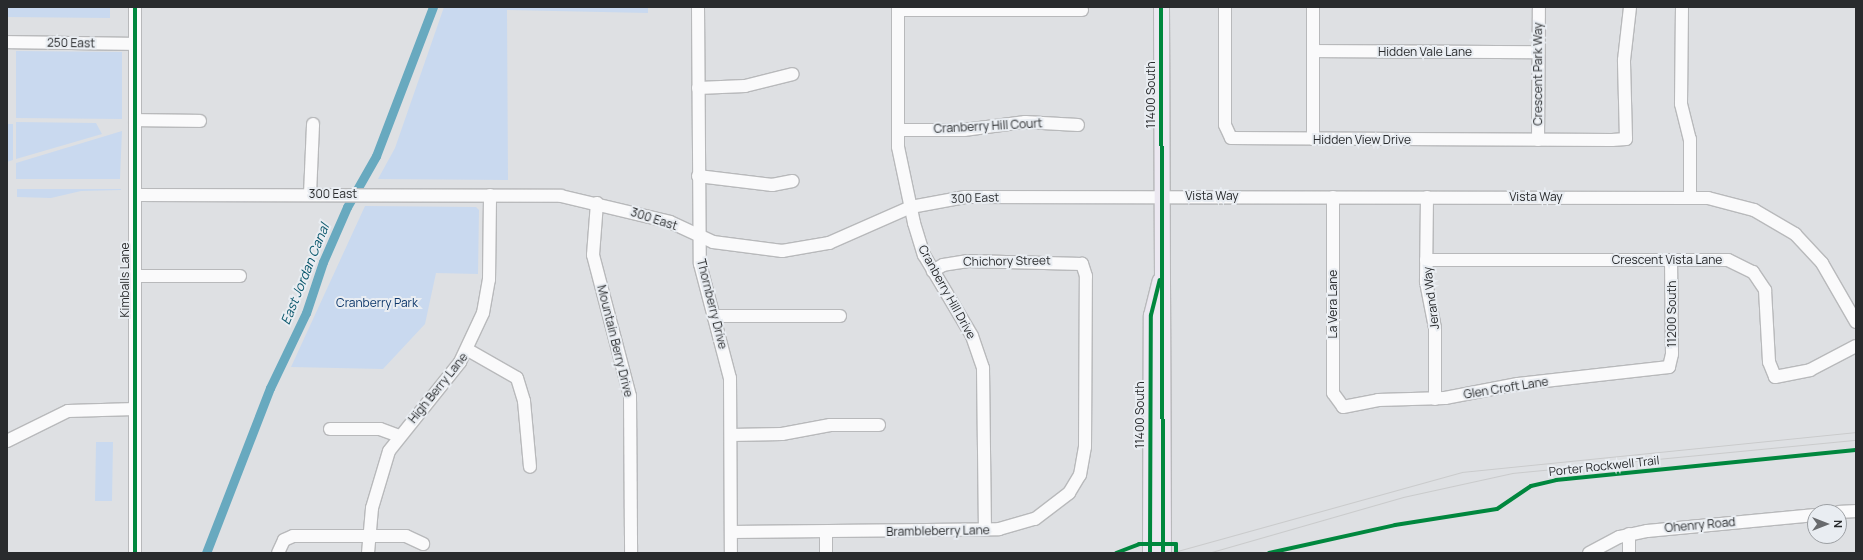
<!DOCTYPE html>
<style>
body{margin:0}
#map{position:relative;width:1863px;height:560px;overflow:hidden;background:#dee0e3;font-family:Manrope,sans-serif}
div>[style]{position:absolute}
.green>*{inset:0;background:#c9d9ef}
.canal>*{height:9px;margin:-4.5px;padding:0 4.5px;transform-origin:4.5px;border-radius:4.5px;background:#68a9bf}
.roads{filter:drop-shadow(1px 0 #b8b9bb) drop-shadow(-1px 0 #b8b9bb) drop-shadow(0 1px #b8b9bb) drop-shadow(0 -1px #b8b9bb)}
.minor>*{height:12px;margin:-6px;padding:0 6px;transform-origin:6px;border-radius:6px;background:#fafafb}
.major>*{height:15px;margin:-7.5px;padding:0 7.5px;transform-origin:7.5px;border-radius:7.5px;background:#ece8f1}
.tram>*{height:1px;margin:-0.5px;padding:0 0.5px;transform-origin:0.5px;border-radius:0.5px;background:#cacbcc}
.cycleway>*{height:4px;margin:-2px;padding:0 2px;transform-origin:2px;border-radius:2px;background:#00873e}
span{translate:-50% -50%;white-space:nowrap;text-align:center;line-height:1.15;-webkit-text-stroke:4px #e9edf2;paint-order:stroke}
.street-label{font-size:12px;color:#292b2d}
.park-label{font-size:12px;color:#0e386b}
.water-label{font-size:13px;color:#07556a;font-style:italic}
.frame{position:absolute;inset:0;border:8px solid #292b2d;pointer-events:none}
.north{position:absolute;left:1807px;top:504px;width:40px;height:40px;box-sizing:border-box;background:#e9edf2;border:1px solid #9c9fa3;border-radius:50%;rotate:90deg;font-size:11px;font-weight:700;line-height:16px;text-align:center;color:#292b2d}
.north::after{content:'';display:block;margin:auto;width:14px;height:18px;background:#686a6d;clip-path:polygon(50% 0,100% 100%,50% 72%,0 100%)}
</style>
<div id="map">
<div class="green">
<div style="clip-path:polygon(7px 7px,110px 7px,110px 18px,7px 17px)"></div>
<div style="clip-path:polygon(444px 7px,648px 7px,648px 13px,507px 10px,508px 180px,378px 179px,395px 148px)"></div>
<div style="clip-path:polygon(16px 51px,122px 52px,122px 119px,16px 118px)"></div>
<div style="clip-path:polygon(16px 122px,96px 123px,102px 134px,16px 159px)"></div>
<div style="clip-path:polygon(7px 124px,13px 124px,13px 160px,7px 162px)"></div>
<div style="clip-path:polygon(122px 131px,120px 179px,16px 179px,16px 163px)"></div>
<div style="clip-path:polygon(17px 189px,121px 189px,121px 190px,81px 191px,51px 198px,17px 197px)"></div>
<div style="clip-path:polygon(365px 206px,476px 207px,479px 210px,478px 274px,436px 273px,425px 324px,383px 369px,291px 367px)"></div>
<div style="clip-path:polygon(96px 442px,113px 442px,112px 501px,95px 501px)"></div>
</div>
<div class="canal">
<div style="left:206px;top:553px;width:177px;rotate:-68.8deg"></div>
<div style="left:270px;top:388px;width:83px;rotate:-64.4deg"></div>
<div style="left:306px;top:313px;width:54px;rotate:-71.6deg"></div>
<div style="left:323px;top:262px;width:60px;rotate:-66.4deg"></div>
<div style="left:347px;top:207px;width:59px;rotate:-60.4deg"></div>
<div style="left:376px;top:156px;width:160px;rotate:-69.1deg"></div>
</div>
<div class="roads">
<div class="minor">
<div style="left:135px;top:7px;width:546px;rotate:90deg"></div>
<div style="left:698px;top:7px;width:257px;rotate:89.6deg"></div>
<div style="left:700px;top:264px;width:118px;rotate:75.3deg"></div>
<div style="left:730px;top:378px;width:175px;rotate:89.7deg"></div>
<div style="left:898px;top:7px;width:140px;rotate:90deg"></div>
<div style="left:898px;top:147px;width:78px;rotate:78.1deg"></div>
<div style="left:914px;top:223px;width:34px;rotate:73deg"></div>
<div style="left:924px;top:255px;width:94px;rotate:59.3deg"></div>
<div style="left:972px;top:336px;width:34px;rotate:71deg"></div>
<div style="left:983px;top:368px;width:162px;rotate:89.3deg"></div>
<div style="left:1225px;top:7px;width:118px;rotate:90deg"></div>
<div style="left:1225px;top:125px;width:14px;rotate:65deg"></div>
<div style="left:1231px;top:138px;width:381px;rotate:0.3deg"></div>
<div style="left:1612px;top:140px;width:14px;rotate:-4deg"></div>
<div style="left:1626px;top:139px;width:79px;rotate:-91.5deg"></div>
<div style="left:1624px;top:60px;width:53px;rotate:-83.5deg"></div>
<div style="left:1682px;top:7px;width:97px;rotate:90.6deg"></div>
<div style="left:1681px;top:104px;width:36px;rotate:76deg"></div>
<div style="left:1690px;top:139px;width:59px;rotate:90deg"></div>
<div style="left:898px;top:10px;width:184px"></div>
<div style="left:7px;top:42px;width:128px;rotate:0.9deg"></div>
<div style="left:1313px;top:51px;width:224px;rotate:0.3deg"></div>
<div style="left:698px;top:88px;width:47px;rotate:-2.4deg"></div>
<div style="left:745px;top:86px;width:49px;rotate:-14deg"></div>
<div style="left:135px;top:120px;width:65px;rotate:0.9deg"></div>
<div style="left:898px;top:130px;width:66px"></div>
<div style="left:964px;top:130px;width:62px;rotate:-7.5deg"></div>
<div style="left:1025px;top:122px;width:53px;rotate:3.2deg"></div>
<div style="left:1313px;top:139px;width:132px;rotate:-90deg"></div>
<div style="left:1538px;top:140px;width:133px;rotate:-89.6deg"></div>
<div style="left:698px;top:176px;width:75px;rotate:6.9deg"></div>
<div style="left:772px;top:185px;width:21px;rotate:-11deg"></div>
<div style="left:310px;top:194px;width:70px;rotate:-87.5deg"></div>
<div style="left:135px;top:195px;width:426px;rotate:0.1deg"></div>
<div style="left:561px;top:196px;width:112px;rotate:13.4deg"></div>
<div style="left:670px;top:222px;width:47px;rotate:24.9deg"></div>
<div style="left:713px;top:242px;width:70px;rotate:7.4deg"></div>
<div style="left:782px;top:251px;width:48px;rotate:-9.7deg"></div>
<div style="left:829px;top:243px;width:90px;rotate:-23.7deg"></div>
<div style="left:911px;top:207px;width:55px;rotate:-10.5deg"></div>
<div style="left:965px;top:197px;width:743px;rotate:0.08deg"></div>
<div style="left:1708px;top:198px;width:48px;rotate:14.6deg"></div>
<div style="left:1754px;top:210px;width:48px;rotate:30.3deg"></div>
<div style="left:1795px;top:234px;width:40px;rotate:47deg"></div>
<div style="left:1822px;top:263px;width:68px;rotate:60deg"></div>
<div style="left:1333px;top:197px;width:196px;rotate:90deg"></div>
<div style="left:1333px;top:393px;width:17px;rotate:54deg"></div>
<div style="left:1343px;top:407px;width:36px;rotate:-11deg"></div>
<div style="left:1378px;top:400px;width:67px;rotate:-1.7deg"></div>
<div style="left:1445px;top:398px;width:74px;rotate:-10.9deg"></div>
<div style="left:1518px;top:384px;width:152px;rotate:-6.4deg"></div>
<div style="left:1669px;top:367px;width:13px;rotate:-77deg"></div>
<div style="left:1672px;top:354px;width:94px;rotate:-90.6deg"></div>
<div style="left:1427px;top:197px;width:85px;rotate:90.7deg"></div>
<div style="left:1426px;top:282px;width:47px;rotate:78.9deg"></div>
<div style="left:1435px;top:328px;width:71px;rotate:90deg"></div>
<div style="left:597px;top:203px;width:52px;rotate:94.4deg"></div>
<div style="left:593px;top:255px;width:146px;rotate:75.3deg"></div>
<div style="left:630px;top:396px;width:157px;rotate:89.6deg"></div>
<div style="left:1426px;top:260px;width:302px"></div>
<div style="left:1728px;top:260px;width:28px;rotate:26deg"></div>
<div style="left:1753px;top:272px;width:22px;rotate:56deg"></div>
<div style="left:1765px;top:290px;width:72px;rotate:86.8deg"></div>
<div style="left:1769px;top:362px;width:16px;rotate:68deg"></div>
<div style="left:1775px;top:377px;width:36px;rotate:-11deg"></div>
<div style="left:1810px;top:370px;width:52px;rotate:-27.6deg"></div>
<div style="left:135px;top:276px;width:105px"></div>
<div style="left:713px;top:316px;width:127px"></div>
<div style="left:468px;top:350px;width:56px;rotate:29.7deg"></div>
<div style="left:517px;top:378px;width:24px;rotate:73deg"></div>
<div style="left:524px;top:401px;width:66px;rotate:84.8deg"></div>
<div style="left:330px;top:429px;width:50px"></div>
<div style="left:380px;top:429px;width:20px;rotate:20deg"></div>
<div style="left:731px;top:435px;width:51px;rotate:-1.1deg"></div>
<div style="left:782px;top:434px;width:49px;rotate:-10.6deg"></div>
<div style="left:830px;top:425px;width:49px"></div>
<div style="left:7px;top:441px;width:68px;rotate:-26.2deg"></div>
<div style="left:68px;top:411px;width:67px;rotate:-1.7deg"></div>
<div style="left:1839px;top:512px;width:17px;rotate:-3deg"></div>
<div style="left:731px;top:532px;width:268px;rotate:-0.6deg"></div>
<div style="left:999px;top:529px;width:37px;rotate:-16deg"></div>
<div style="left:1035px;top:519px;width:43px;rotate:-37.4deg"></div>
<div style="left:1069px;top:493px;width:21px;rotate:-59deg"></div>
<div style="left:1080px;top:475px;width:28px;rotate:-80deg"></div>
<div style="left:1085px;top:447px;width:171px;rotate:-89.7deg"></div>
<div style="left:1086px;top:276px;width:13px;rotate:-108deg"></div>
<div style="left:1082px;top:264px;width:114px;rotate:-178.5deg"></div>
<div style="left:968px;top:261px;width:25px;rotate:171deg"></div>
<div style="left:943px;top:265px;width:12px;rotate:149deg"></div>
<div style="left:826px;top:532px;width:21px;rotate:90deg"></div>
<div style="left:278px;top:553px;width:14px;rotate:-65deg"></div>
<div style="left:284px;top:540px;width:10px;rotate:-24deg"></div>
<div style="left:293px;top:536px;width:113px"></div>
<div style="left:406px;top:536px;width:19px;rotate:25deg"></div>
<div style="left:368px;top:553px;width:45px;rotate:-84.9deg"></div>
<div style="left:372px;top:508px;width:59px;rotate:-73.4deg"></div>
<div style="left:389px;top:451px;width:114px;rotate:-51.4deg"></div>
<div style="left:460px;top:362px;width:54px;rotate:-64.9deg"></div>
<div style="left:483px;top:313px;width:34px;rotate:-80deg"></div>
<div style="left:489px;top:280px;width:85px;rotate:-89.3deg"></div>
<div style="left:1589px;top:553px;width:34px;rotate:-28deg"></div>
<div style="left:1619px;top:537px;width:29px;rotate:-12deg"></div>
<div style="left:1647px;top:531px;width:169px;rotate:-5.4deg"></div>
<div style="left:1629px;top:553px;width:19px;rotate:-90deg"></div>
</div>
<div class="major">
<div style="left:1161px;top:7px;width:546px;rotate:89.79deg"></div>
<div style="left:1150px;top:553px;width:238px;rotate:-89.8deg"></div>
<div style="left:1151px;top:315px;width:36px;rotate:-76deg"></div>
</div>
</div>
<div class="tram">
<div style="left:1170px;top:553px;width:303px;rotate:-15.5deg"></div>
<div style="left:1462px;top:472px;width:396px;rotate:-5.8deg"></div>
<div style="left:1208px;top:553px;width:203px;rotate:-16deg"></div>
<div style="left:1403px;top:497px;width:112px;rotate:-12.4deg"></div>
<div style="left:1512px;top:473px;width:346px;rotate:-5.5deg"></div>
</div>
<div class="cycleway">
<div style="left:135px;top:7px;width:546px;rotate:90deg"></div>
<div style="left:1161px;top:7px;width:546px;rotate:89.79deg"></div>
<div style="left:1116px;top:553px;width:25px;rotate:-21deg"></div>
<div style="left:1139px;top:544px;width:37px"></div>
<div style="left:1176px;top:544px;width:9px;rotate:90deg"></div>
<div style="left:1150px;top:553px;width:238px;rotate:-89.8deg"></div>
<div style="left:1151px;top:315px;width:36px;rotate:-76deg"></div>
<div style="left:1269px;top:553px;width:129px;rotate:-12.5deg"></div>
<div style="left:1395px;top:525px;width:103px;rotate:-8.9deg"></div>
<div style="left:1497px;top:509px;width:41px;rotate:-34.1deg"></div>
<div style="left:1531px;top:486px;width:26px;rotate:-13deg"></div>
<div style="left:1556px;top:480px;width:301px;rotate:-5.7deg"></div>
</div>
<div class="street-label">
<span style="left:71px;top:43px;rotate:1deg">250 East</span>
<span style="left:1425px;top:52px">Hidden Vale Lane</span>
<span style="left:1538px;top:74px;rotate:-90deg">Crescent Park Way</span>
<span style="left:1151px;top:95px;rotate:-90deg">11400 South</span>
<span style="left:988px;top:126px;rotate:-3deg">Cranberry Hill Court</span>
<span style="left:1362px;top:140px">Hidden View Drive</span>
<span style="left:333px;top:194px">300 East</span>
<span style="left:1212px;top:196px">Vista Way</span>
<span style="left:1536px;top:197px">Vista Way</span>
<span style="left:975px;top:198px;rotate:-2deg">300 East</span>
<span style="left:654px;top:219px;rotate:18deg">300 East</span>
<span style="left:1667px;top:260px">Crescent Vista Lane</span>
<span style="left:1007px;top:261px;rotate:-1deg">Chichory Street</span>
<span style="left:125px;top:280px;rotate:-90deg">Kimballs Lane</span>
<span style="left:947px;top:292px;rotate:61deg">Cranberry Hill Drive</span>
<span style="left:1431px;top:298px;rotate:-97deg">Jerand Way</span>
<span style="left:712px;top:304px;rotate:76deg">Thornberry Drive</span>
<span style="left:1333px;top:304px;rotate:-90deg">La Vera Lane</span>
<span style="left:1672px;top:314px;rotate:-90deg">11200 South</span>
<span style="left:615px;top:341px;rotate:76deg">Mountain Berry Drive</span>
<span style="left:438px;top:388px;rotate:-51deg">High Berry Lane</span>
<span style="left:1506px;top:388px;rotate:-9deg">Glen Croft Lane</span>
<span style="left:1140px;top:415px;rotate:-90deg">11400 South</span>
<span style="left:1604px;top:466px;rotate:-6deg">Porter Rockwell Trail</span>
<span style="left:1700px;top:525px;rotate:-5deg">Ohenry Road</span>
<span style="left:938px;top:531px;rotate:-1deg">Brambleberry Lane</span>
</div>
<div class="park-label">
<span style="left:377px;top:303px">Cranberry Park</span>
</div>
<div class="water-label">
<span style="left:305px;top:274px;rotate:-68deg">East Jordan Canal</span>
</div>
<div class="frame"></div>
<div class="north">N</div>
</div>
